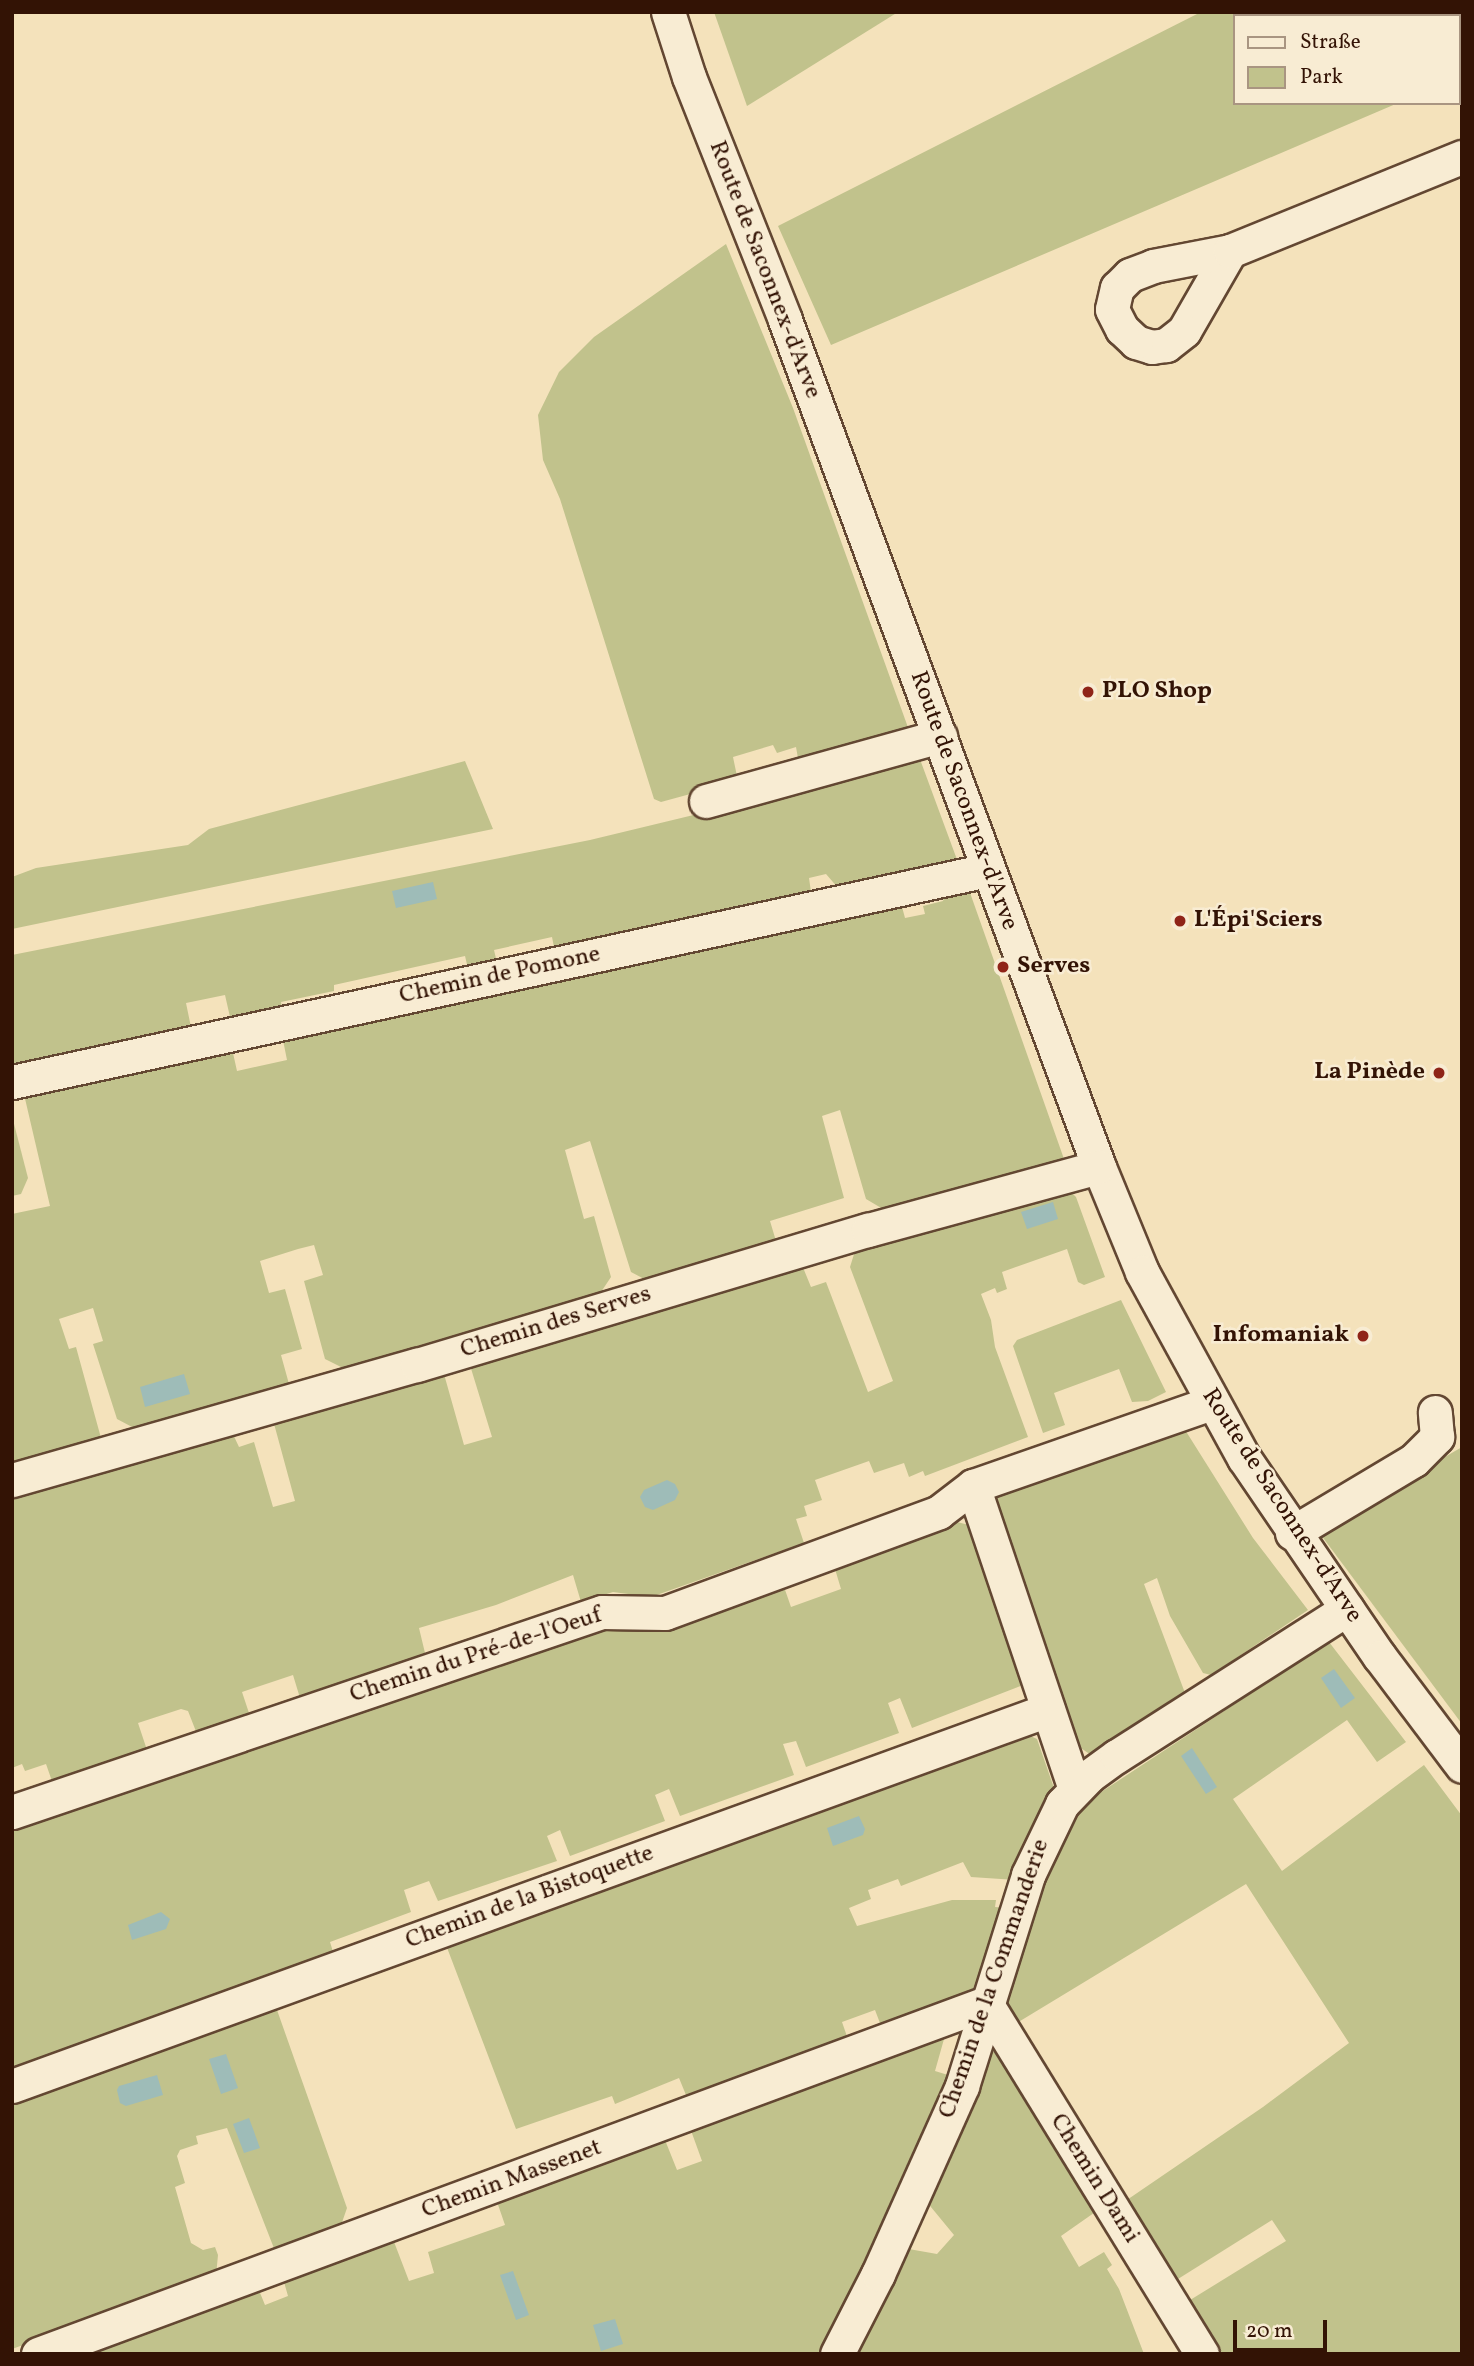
<!DOCTYPE html>
<meta charset="utf-8">
<style>
body{margin:0}
#map{position:relative;width:1474px;height:2366px;overflow:hidden;background:#f4e2bb;font-family:Vollkorn,serif}
div>[style]{position:absolute}
.green>*{inset:0;background:#c1c28c}
.water>*{inset:0;background:#9ebcb8}
.roads{filter:drop-shadow(2px 0 #634732) drop-shadow(-2px 0 #634732) drop-shadow(0 2px #634732) drop-shadow(0 -2px #634732)}
.minor>*{height:33px;margin:-16.5px;padding:0 16.5px;transform-origin:16.5px;border-radius:16.5px;background:#f8ecd3}
.dots>*{width:19px;height:19px;translate:-50% -50%;box-sizing:border-box;border:4px solid #f8ecd3;border-radius:50%}
span{translate:-50% -50%;white-space:nowrap;text-align:center;line-height:1.15;-webkit-text-stroke:5px #f8ecd3;paint-order:stroke}
.street-label{font-size:24px;color:#331305}
.poi-label{font-size:24px;color:#331305;font-weight:700}
.left{translate:0 -50%;text-align:left}
.right{translate:-100% -50%;text-align:right}
.frame{position:absolute;inset:0;border:14px solid #331305;pointer-events:none}
.legend{position:absolute;left:1233px;top:14px;width:228px;height:91px;box-sizing:border-box;background:#f8ecd3;border:2px solid #a99581;margin:0;padding:9px 12px;list-style:none;font-size:21px;color:#331305}
.legend li{display:flex;align-items:center;gap:14px;height:35px}
.legend b{width:35px;border:2px solid #a99581}
.scale{position:absolute;left:1233px;top:2320px;width:94px;height:32px;box-sizing:border-box;border:4px solid #331305;border-top:0;padding-left:9px;font-size:21px;line-height:24px;white-space:nowrap;color:#331305;-webkit-text-stroke:5px #f8ecd3;paint-order:stroke}
</style>
<div id="map">
<div class="green">
<div style="clip-path:polygon(714px 12px,898px 12px,747px 106px)"></div>
<div style="clip-path:polygon(1201px 12px,1462px 12px,1462px 76px,1458px 77px,1458px 16px,1234px 16px,1234px 103px,1398px 103px,831px 345px,778px 226px)"></div>
<div style="clip-path:polygon(726px 244px,793px 408px,910px 733px,799px 764px,796px 747px,777px 753px,773px 745px,733px 757px,738px 781px,661px 802px,654px 799px,560px 499px,543px 460px,538px 415px,559px 372px,594px 337px)"></div>
<div style="clip-path:polygon(906px 755px,921px 762px,959px 865px,839px 889px,826px 874px,809px 878px,811px 892px,555px 952px,552px 937px,494px 950px,498px 967px,469px 973px,465px 956px,334px 985px,334px 991px,281px 1002px,282px 1008px,235px 1020px,230px 1017px,225px 995px,186px 1003px,192px 1032px,12px 1069px,12px 955px,590px 840px,735px 805px)"></div>
<div style="clip-path:polygon(465px 761px,493px 829px,12px 929px,12px 877px,36px 868px,188px 845px,209px 829px)"></div>
<div style="clip-path:polygon(968px 887px,1064px 1159px,888px 1212px,866px 1199px,840px 1110px,822px 1116px,844px 1198px,770px 1221px,776px 1241px,648px 1281px,631px 1272px,590px 1141px,565px 1150px,584px 1219px,594px 1216px,611px 1277px,601px 1292px,343px 1368px,325px 1359px,304px 1281px,323px 1275px,314px 1245px,298px 1249px,260px 1261px,269px 1293px,285px 1289px,302px 1349px,281px 1355px,289px 1384px,134px 1428px,117px 1419px,93px 1344px,103px 1341px,93px 1308px,59px 1319px,69px 1349px,76px 1347px,101px 1438px,12px 1464px,12px 1214px,50px 1206px,23px 1090px,231px 1044px,237px 1071px,287px 1060px,282px 1035px,901px 903px,905px 918px,925px 914px,923px 906px,943px 901px,945px 892px)"></div>
<div style="clip-path:polygon(12px 1116px,28px 1178px,21px 1194px,12px 1196px)"></div>
<div style="clip-path:polygon(1069px 1190px,1076px 1197px,1105px 1277px,1084px 1285px,1078px 1282px,1067px 1249px,1002px 1272px,1007px 1289px,997px 1293px,995px 1288px,981px 1294px,991px 1320px,995px 1347px,1028px 1437px,925px 1476px,923px 1471px,909px 1477px,904px 1463px,874px 1473px,869px 1461px,815px 1480px,822px 1500px,804px 1506px,807px 1516px,796px 1519px,804px 1543px,651px 1597px,613px 1592px,581px 1602px,573px 1575px,496px 1605px,419px 1628px,425px 1653px,300px 1698px,293px 1675px,242px 1692px,250px 1716px,197px 1734px,188px 1711px,181px 1709px,138px 1723px,147px 1750px,53px 1784px,46px 1764px,25px 1771px,22px 1764px,12px 1768px,12px 1494px,231px 1430px,239px 1447px,254px 1442px,273px 1507px,295px 1501px,273px 1420px,442px 1367px,464px 1445px,492px 1437px,469px 1362px,802px 1265px,811px 1287px,826px 1282px,868px 1392px,893px 1381px,850px 1267px,855px 1251px)"></div>
<div style="clip-path:polygon(1121px 1300px,1166px 1392px,1148px 1401px,1132px 1402px,1119px 1369px,1054px 1393px,1065px 1425px,1043px 1433px,1013px 1346px,1017px 1340px)"></div>
<div style="clip-path:polygon(1182px 1425px,1253px 1538px,1308px 1610px,1211px 1675px,1203px 1673px,1170px 1616px,1157px 1578px,1144px 1584px,1185px 1693px,1091px 1755px,1072px 1742px,994px 1493px)"></div>
<div style="clip-path:polygon(1462px 1447px,1462px 1724px,1318px 1531px)"></div>
<div style="clip-path:polygon(953px 1521px,969px 1525px,1023px 1685px,912px 1728px,900px 1698px,888px 1703px,899px 1733px,806px 1767px,796px 1741px,783px 1744px,794px 1775px,680px 1816px,669px 1789px,655px 1795px,665px 1821px,570px 1856px,560px 1830px,547px 1836px,557px 1861px,438px 1901px,429px 1881px,404px 1890px,411px 1912px,330px 1942px,334px 1955px,12px 2073px,12px 1828px,617px 1624px,783px 1584px,791px 1607px,841px 1589px,835px 1569px,839px 1562px)"></div>
<div style="clip-path:polygon(1329px 1642px,1406px 1742px,1377px 1762px,1347px 1720px,1233px 1799px,1282px 1871px,1424px 1765px,1462px 1816px,1462px 2354px,1213px 2354px,1182px 2305px,1286px 2241px,1272px 2220px,1170px 2284px,1121px 2204px,1263px 2107px,1349px 2043px,1246px 1884px,1012px 2026px,1005px 2007px,1007px 1974px,1064px 1828px,1086px 1802px)"></div>
<div style="clip-path:polygon(1022px 1732px,1037px 1739px,1054px 1788px,1016px 1880px,971px 1877px,963px 1862px,901px 1886px,898px 1879px,868px 1890px,871px 1899px,849px 1908px,857px 1926px,952px 1900px,996px 1900px,995px 1907px,1007px 1908px,975px 1990px,883px 2031px,875px 2010px,842px 2022px,850px 2045px,711px 2098px,707px 2087px,686px 2095px,679px 2078px,615px 2104px,612px 2096px,516px 2129px,446px 1945px,768px 1829px)"></div>
<div style="clip-path:polygon(277px 2010px,347px 2208px,339px 2231px,277px 2256px,227px 2128px,196px 2136px,198px 2144px,180px 2150px,177px 2156px,185px 2183px,175px 2187px,191px 2243px,203px 2250px,215px 2247px,218px 2255px,216px 2276px,12px 2349px,12px 2105px)"></div>
<div style="clip-path:polygon(946px 2032px,935px 2071px,948px 2075px,951px 2083px,823px 2354px,62px 2354px,256px 2283px,265px 2305px,288px 2296px,282px 2275px,391px 2234px,409px 2281px,434px 2273px,428px 2252px,505px 2225px,495px 2196px,663px 2135px,677px 2170px,702px 2161px,689px 2125px)"></div>
<div style="clip-path:polygon(985px 2052px,1003px 2052px,1101px 2208px,1061px 2236px,1079px 2267px,1104px 2252px,1112px 2265px,1107px 2269px,1119px 2289px,1144px 2354px,851px 2354px,903px 2248px,937px 2254px,954px 2235px,926px 2201px)"></div>
</div>
<div class="water">
<div style="clip-path:polygon(433px 882px,437px 899px,396px 908px,392px 891px)"></div>
<div style="clip-path:polygon(1053px 1202px,1058px 1219px,1027px 1229px,1021px 1212px)"></div>
<div style="clip-path:polygon(184px 1374px,190px 1394px,145px 1407px,140px 1387px)"></div>
<div style="clip-path:polygon(667px 1480px,675px 1484px,679px 1492px,675px 1500px,653px 1510px,645px 1507px,640px 1497px,644px 1490px)"></div>
<div style="clip-path:polygon(1334px 1669px,1355px 1698px,1341px 1708px,1321px 1678px)"></div>
<div style="clip-path:polygon(1192px 1748px,1217px 1787px,1206px 1794px,1181px 1756px)"></div>
<div style="clip-path:polygon(859px 1816px,865px 1829px,863px 1835px,833px 1846px,827px 1828px)"></div>
<div style="clip-path:polygon(161px 1912px,170px 1919px,166px 1929px,132px 1940px,128px 1925px)"></div>
<div style="clip-path:polygon(226px 2054px,238px 2088px,221px 2094px,209px 2059px)"></div>
<div style="clip-path:polygon(157px 2075px,163px 2095px,126px 2106px,120px 2103px,117px 2090px,119px 2086px)"></div>
<div style="clip-path:polygon(249px 2118px,260px 2148px,244px 2153px,233px 2124px)"></div>
<div style="clip-path:polygon(513px 2271px,529px 2315px,516px 2320px,500px 2275px)"></div>
<div style="clip-path:polygon(615px 2319px,623px 2344px,601px 2351px,593px 2325px)"></div>
</div>
<div class="roads">
<div class="minor">
<div style="left:668px;top:12px;width:68px;rotate:72.1deg"></div>
<div style="left:689px;top:77px;width:261px;rotate:68.4deg"></div>
<div style="left:785px;top:320px;width:903px;rotate:69.66deg"></div>
<div style="left:1099px;top:1167px;width:113px;rotate:67.7deg"></div>
<div style="left:1142px;top:1272px;width:212px;rotate:61.3deg"></div>
<div style="left:1244px;top:1458px;width:241px;rotate:55.7deg"></div>
<div style="left:1380px;top:1657px;width:136px;rotate:53deg"></div>
<div style="left:1230px;top:251px;width:92px;rotate:119.9deg"></div>
<div style="left:1184px;top:331px;width:23px;rotate:142deg"></div>
<div style="left:1166px;top:345px;width:14px;rotate:172deg"></div>
<div style="left:1152px;top:347px;width:17px;rotate:-163deg"></div>
<div style="left:1136px;top:342px;width:19px;rotate:-137deg"></div>
<div style="left:1122px;top:329px;width:22px;rotate:-117deg"></div>
<div style="left:1112px;top:309px;width:22px;rotate:-77deg"></div>
<div style="left:1117px;top:288px;width:18px;rotate:-45deg"></div>
<div style="left:1130px;top:275px;width:25px;rotate:-21deg"></div>
<div style="left:1153px;top:266px;width:78px;rotate:-11deg"></div>
<div style="left:1230px;top:251px;width:250px;rotate:-22.1deg"></div>
<div style="left:706px;top:801px;width:243px;rotate:-15.5deg"></div>
<div style="left:12px;top:1082px;width:999px;rotate:-12.26deg"></div>
<div style="left:12px;top:1480px;width:421px;rotate:-15.9deg"></div>
<div style="left:417px;top:1365px;width:471px;rotate:-16.7deg"></div>
<div style="left:868px;top:1230px;width:239px;rotate:-15.3deg"></div>
<div style="left:973px;top:1486px;width:320px;rotate:71.4deg"></div>
<div style="left:1292px;top:1533px;width:142px;rotate:-30.9deg"></div>
<div style="left:1414px;top:1460px;width:33px;rotate:-45deg"></div>
<div style="left:1437px;top:1437px;width:25px;rotate:-95deg"></div>
<div style="left:12px;top:1812px;width:623px;rotate:-18.73deg"></div>
<div style="left:602px;top:1612px;width:63px;rotate:0.9deg"></div>
<div style="left:665px;top:1613px;width:292px;rotate:-20.2deg"></div>
<div style="left:939px;top:1512px;width:43px;rotate:-37.4deg"></div>
<div style="left:973px;top:1486px;width:252px;rotate:-19.2deg"></div>
<div style="left:12px;top:2086px;width:1102px;rotate:-19.95deg"></div>
<div style="left:38px;top:2354px;width:1011px;rotate:-20.32deg"></div>
<div style="left:986px;top:2003px;width:412px;rotate:58.4deg"></div>
<div style="left:837px;top:2354px;width:90px;rotate:-62.9deg"></div>
<div style="left:878px;top:2274px;width:206px;rotate:-65.9deg"></div>
<div style="left:962px;top:2086px;width:221px;rotate:-72.6deg"></div>
<div style="left:1028px;top:1875px;width:79px;rotate:-64.4deg"></div>
<div style="left:1062px;top:1804px;width:39px;rotate:-46deg"></div>
<div style="left:1089px;top:1776px;width:34px;rotate:-36deg"></div>
<div style="left:1117px;top:1756px;width:273px;rotate:-32.6deg"></div>
</div>
</div>
<div class="dots">
<div style="left:1088px;top:692px;background:#8f2418"></div>
<div style="left:1180px;top:921px;background:#8f2418"></div>
<div style="left:1003px;top:967px;background:#8f2418"></div>
<div style="left:1439px;top:1073px;background:#8f2418"></div>
<div style="left:1363px;top:1336px;background:#8f2418"></div>
</div>
<div class="street-label">
<span style="left:764px;top:270px;rotate:69deg">Route de Saconnex-d'Arve</span>
<span style="left:963px;top:801px;rotate:70deg">Route de Saconnex-d'Arve</span>
<span style="left:500px;top:976px;rotate:-12deg">Chemin de Pomone</span>
<span style="left:556px;top:1323px;rotate:-17deg">Chemin des Serves</span>
<span style="left:1281px;top:1506px;rotate:57deg">Route de Saconnex-d'Arve</span>
<span style="left:476px;top:1656px;rotate:-18deg">Chemin du Pré-de-l'Oeuf</span>
<span style="left:530px;top:1898px;rotate:-20deg">Chemin de la Bistoquette</span>
<span style="left:995px;top:1979px;rotate:-71deg">Chemin de la Commanderie</span>
<span style="left:1094px;top:2179px;rotate:58deg">Chemin Dami</span>
<span style="left:512px;top:2180px;rotate:-20deg">Chemin Massenet</span>
</div>
<div class="poi-label">
<span class="left" style="left:1102px;top:692px">PLO Shop</span>
<span class="left" style="left:1194px;top:921px">L'Épi'Sciers</span>
<span class="left" style="left:1017px;top:967px">Serves</span>
<span class="right" style="left:1425px;top:1073px">La Pinède</span>
<span class="right" style="left:1349px;top:1336px">Infomaniak</span>
</div>
<div class="frame"></div>
<ul class="legend">
<li><b style="height:9px;background:#f8ecd3"></b>Straße</li>
<li><b style="height:19px;background:#c1c28c"></b>Park</li>
</ul>
<div class="scale">20 m</div>
</div>
